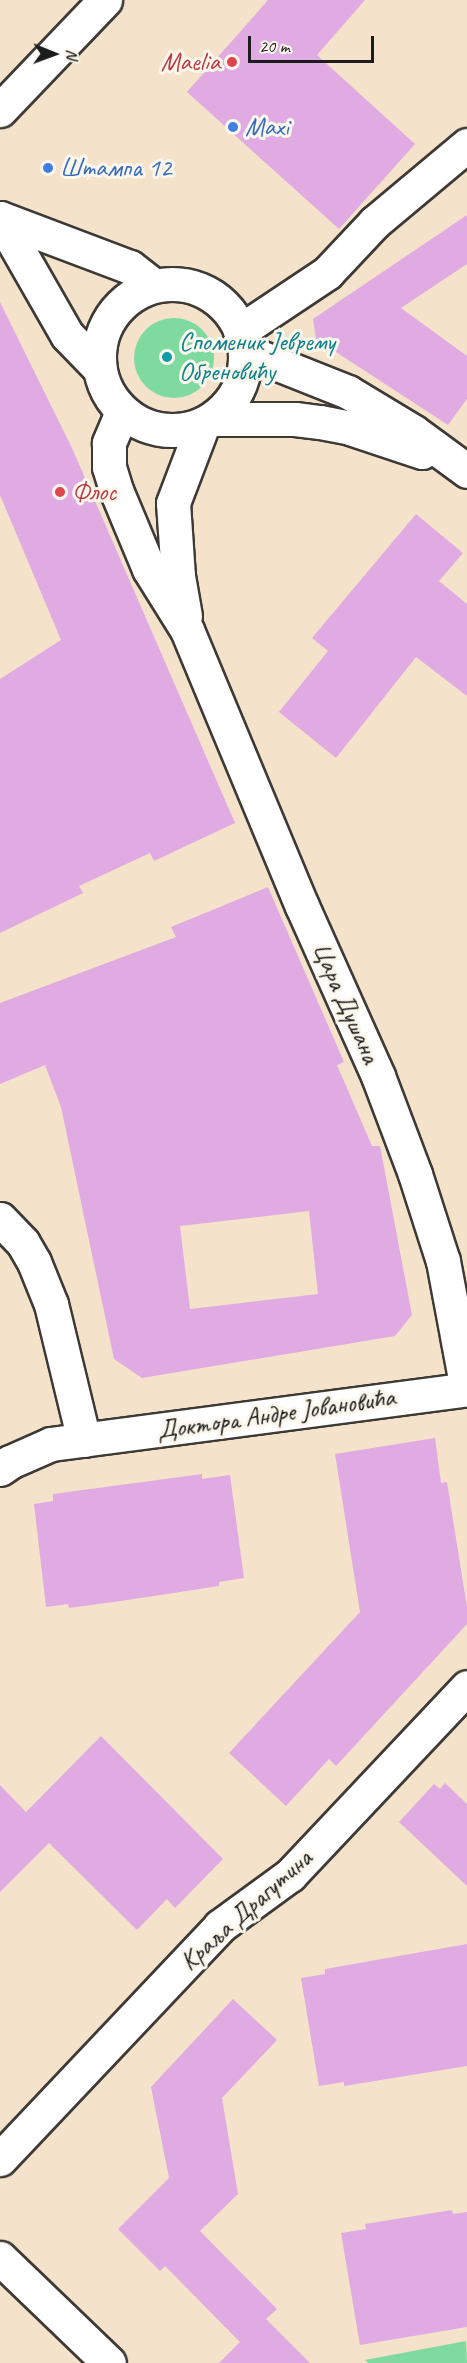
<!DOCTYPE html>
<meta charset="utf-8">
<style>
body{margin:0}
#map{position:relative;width:467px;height:2363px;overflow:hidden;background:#f5e2ca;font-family:Caveat,sans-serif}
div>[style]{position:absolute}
.green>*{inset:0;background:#7fdaa0}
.round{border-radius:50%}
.building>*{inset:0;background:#e0abe2}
.roads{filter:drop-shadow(2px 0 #3d3a36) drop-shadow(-2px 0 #3d3a36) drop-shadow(0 2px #3d3a36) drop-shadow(0 -2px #3d3a36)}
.street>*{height:33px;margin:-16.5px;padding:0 16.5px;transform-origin:16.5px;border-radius:16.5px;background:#fff}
.secondary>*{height:33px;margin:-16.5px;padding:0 16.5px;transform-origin:16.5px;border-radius:16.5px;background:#fff}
.secondary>.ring{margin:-16.5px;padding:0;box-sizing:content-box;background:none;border:33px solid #fff;border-radius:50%}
.dots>*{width:16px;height:16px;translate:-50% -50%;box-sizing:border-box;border:3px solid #fbf7ec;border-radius:50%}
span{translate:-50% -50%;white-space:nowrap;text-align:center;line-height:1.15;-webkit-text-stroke:6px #fbf7ec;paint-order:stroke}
.health-label{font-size:26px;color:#be3a42}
.right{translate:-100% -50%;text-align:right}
.left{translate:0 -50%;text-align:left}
.shop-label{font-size:26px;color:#366cbe}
.culture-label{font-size:26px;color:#0d838f}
.street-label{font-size:26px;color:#1c1c1c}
.north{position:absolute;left:24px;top:24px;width:60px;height:60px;-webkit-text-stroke:4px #fbf7ec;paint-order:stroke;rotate:91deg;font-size:16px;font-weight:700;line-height:24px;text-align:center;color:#1c1c1c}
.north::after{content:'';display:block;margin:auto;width:21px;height:27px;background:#1c1c1c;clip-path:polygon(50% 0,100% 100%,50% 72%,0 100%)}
.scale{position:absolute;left:248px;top:36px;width:126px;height:27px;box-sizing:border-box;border:3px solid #1c1c1c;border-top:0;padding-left:8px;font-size:18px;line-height:21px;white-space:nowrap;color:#1c1c1c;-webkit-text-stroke:4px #fbf7ec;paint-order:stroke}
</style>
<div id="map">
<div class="green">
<div class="round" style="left:134px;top:318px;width:80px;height:80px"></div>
<div style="clip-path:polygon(466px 2341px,467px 2363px,368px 2363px,365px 2360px)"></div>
</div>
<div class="building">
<div style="clip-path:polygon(268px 0,365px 0,317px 55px,415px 144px,339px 229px,187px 92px)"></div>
<div style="clip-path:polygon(467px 215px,467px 264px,401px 308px,467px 356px,467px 399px,448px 425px,316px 339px,313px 319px)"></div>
<div style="clip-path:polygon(0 302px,72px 448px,235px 823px,154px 861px,150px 853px,79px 886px,83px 893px,0 933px,0 679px,61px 640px,0 495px)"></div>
<div style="clip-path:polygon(416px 514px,463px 553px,439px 581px,467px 604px,467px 696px,416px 657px,336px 758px,279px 712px,328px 651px,312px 638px)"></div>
<div style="clip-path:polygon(evenodd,268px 887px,344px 1062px,337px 1065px,372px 1146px,380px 1146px,412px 1315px,395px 1336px,142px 1378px,114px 1359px,61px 1107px,45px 1065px,0 1084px,0 1003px,176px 937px,171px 927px,268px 887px,309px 1211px,318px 1294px,190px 1309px,180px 1226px,309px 1211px)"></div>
<div style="clip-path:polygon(435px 1438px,441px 1483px,447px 1482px,467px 1607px,467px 1624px,336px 1766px,329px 1759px,286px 1806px,229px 1753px,360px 1612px,335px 1454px)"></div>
<div style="clip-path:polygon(202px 1474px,202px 1479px,230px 1475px,244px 1578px,219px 1582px,219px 1586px,121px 1601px,69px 1608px,68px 1604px,46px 1607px,34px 1504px,53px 1501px,53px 1494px)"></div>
<div style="clip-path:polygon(101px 1736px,223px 1859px,175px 1908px,167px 1899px,137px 1930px,49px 1843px,0 1892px,0 1785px,26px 1812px)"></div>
<div style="clip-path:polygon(445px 1783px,467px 1804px,467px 1886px,399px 1822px,434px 1784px,440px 1789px)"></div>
<div style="clip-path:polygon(467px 1944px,467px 2066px,344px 2086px,344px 2082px,319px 2086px,301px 1978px,325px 1974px,325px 1969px)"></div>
<div style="clip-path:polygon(233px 1999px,277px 2040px,222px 2098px,238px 2194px,200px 2231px,277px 2309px,266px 2319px,310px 2363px,219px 2363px,240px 2342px,165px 2266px,160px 2271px,118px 2229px,169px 2178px,151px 2087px)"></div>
<div style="clip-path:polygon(452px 2210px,453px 2214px,467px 2212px,467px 2327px,360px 2345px,341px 2233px,366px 2229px,365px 2224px)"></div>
</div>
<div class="roads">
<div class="street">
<div style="left:0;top:110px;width:152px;rotate:-46.3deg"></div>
<div style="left:240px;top:331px;width:105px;rotate:-33.7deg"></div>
<div style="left:327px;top:273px;width:70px;rotate:-46.7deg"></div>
<div style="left:375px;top:222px;width:120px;rotate:-39.9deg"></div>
<div style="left:245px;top:351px;width:111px;rotate:21.7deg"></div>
<div style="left:348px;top:392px;width:77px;rotate:31.2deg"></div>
<div style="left:414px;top:432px;width:66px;rotate:36.3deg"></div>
<div style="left:212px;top:419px;width:83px"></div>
<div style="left:295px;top:419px;width:25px;rotate:7deg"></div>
<div style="left:320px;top:422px;width:31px;rotate:11deg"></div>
<div style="left:350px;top:428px;width:76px;rotate:18.4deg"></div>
<div style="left:0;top:1219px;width:33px;rotate:46deg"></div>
<div style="left:23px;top:1243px;width:22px;rotate:60deg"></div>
<div style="left:34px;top:1262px;width:45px;rotate:68deg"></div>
<div style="left:51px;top:1304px;width:140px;rotate:76.4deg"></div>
<div style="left:0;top:1469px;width:12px;rotate:-35deg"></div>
<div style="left:10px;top:1462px;width:45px;rotate:-23.7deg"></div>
<div style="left:51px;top:1444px;width:420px;rotate:-7.5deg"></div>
<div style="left:0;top:2159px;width:320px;rotate:-46.6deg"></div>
<div style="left:220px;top:1926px;width:87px;rotate:-36.1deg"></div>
<div style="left:290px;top:1875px;width:258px;rotate:-46.7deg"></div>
</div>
<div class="secondary">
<div style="left:0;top:218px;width:135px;rotate:60.2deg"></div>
<div style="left:67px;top:335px;width:46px;rotate:45.9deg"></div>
<div style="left:0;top:218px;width:139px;rotate:20.7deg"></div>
<div style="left:130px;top:267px;width:29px;rotate:38deg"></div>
<div class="ring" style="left:99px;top:284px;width:113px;height:113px"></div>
<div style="left:122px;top:412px;width:34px;rotate:113deg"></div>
<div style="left:109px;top:443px;width:24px;rotate:90deg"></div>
<div style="left:109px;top:467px;width:24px;rotate:73deg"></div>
<div style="left:116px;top:490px;width:86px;rotate:67.3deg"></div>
<div style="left:149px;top:569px;width:72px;rotate:58.1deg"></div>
<div style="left:187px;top:630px;width:299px;rotate:67.4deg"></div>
<div style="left:302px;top:906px;width:186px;rotate:65.9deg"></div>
<div style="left:378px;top:1076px;width:105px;rotate:69.3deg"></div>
<div style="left:415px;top:1174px;width:91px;rotate:72.2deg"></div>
<div style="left:443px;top:1261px;width:130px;rotate:79.4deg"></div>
<div style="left:185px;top:616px;width:41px;rotate:-99.9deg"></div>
<div style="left:178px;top:576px;width:73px;rotate:-93.9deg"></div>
<div style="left:173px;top:503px;width:85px;rotate:-69.2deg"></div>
<div style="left:0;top:2258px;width:151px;rotate:43.9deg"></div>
</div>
</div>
<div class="dots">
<div style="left:232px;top:62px;background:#e0444e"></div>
<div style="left:233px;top:127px;background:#3f7fe0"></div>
<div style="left:48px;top:168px;background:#3f7fe0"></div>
<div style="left:167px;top:357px;background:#0f9aa8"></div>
<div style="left:60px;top:492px;background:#e0444e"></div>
</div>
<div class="health-label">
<span class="right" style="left:220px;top:62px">Maelia</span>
<span class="left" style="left:72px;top:492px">Флос</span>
</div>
<div class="shop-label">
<span class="left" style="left:245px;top:127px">Maxi</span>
<span class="left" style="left:60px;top:168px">Штампа 12</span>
</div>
<div class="culture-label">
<span class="left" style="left:179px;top:357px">Споменик Јеврему<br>Обреновићу</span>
</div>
<div class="street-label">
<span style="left:346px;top:1003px;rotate:66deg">Цара Душана</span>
<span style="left:276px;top:1414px;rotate:-8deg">Доктора Андре Јовановића</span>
<span style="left:246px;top:1910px;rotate:-42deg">Краља Драгутина</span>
</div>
<div class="north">N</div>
<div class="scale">20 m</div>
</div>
